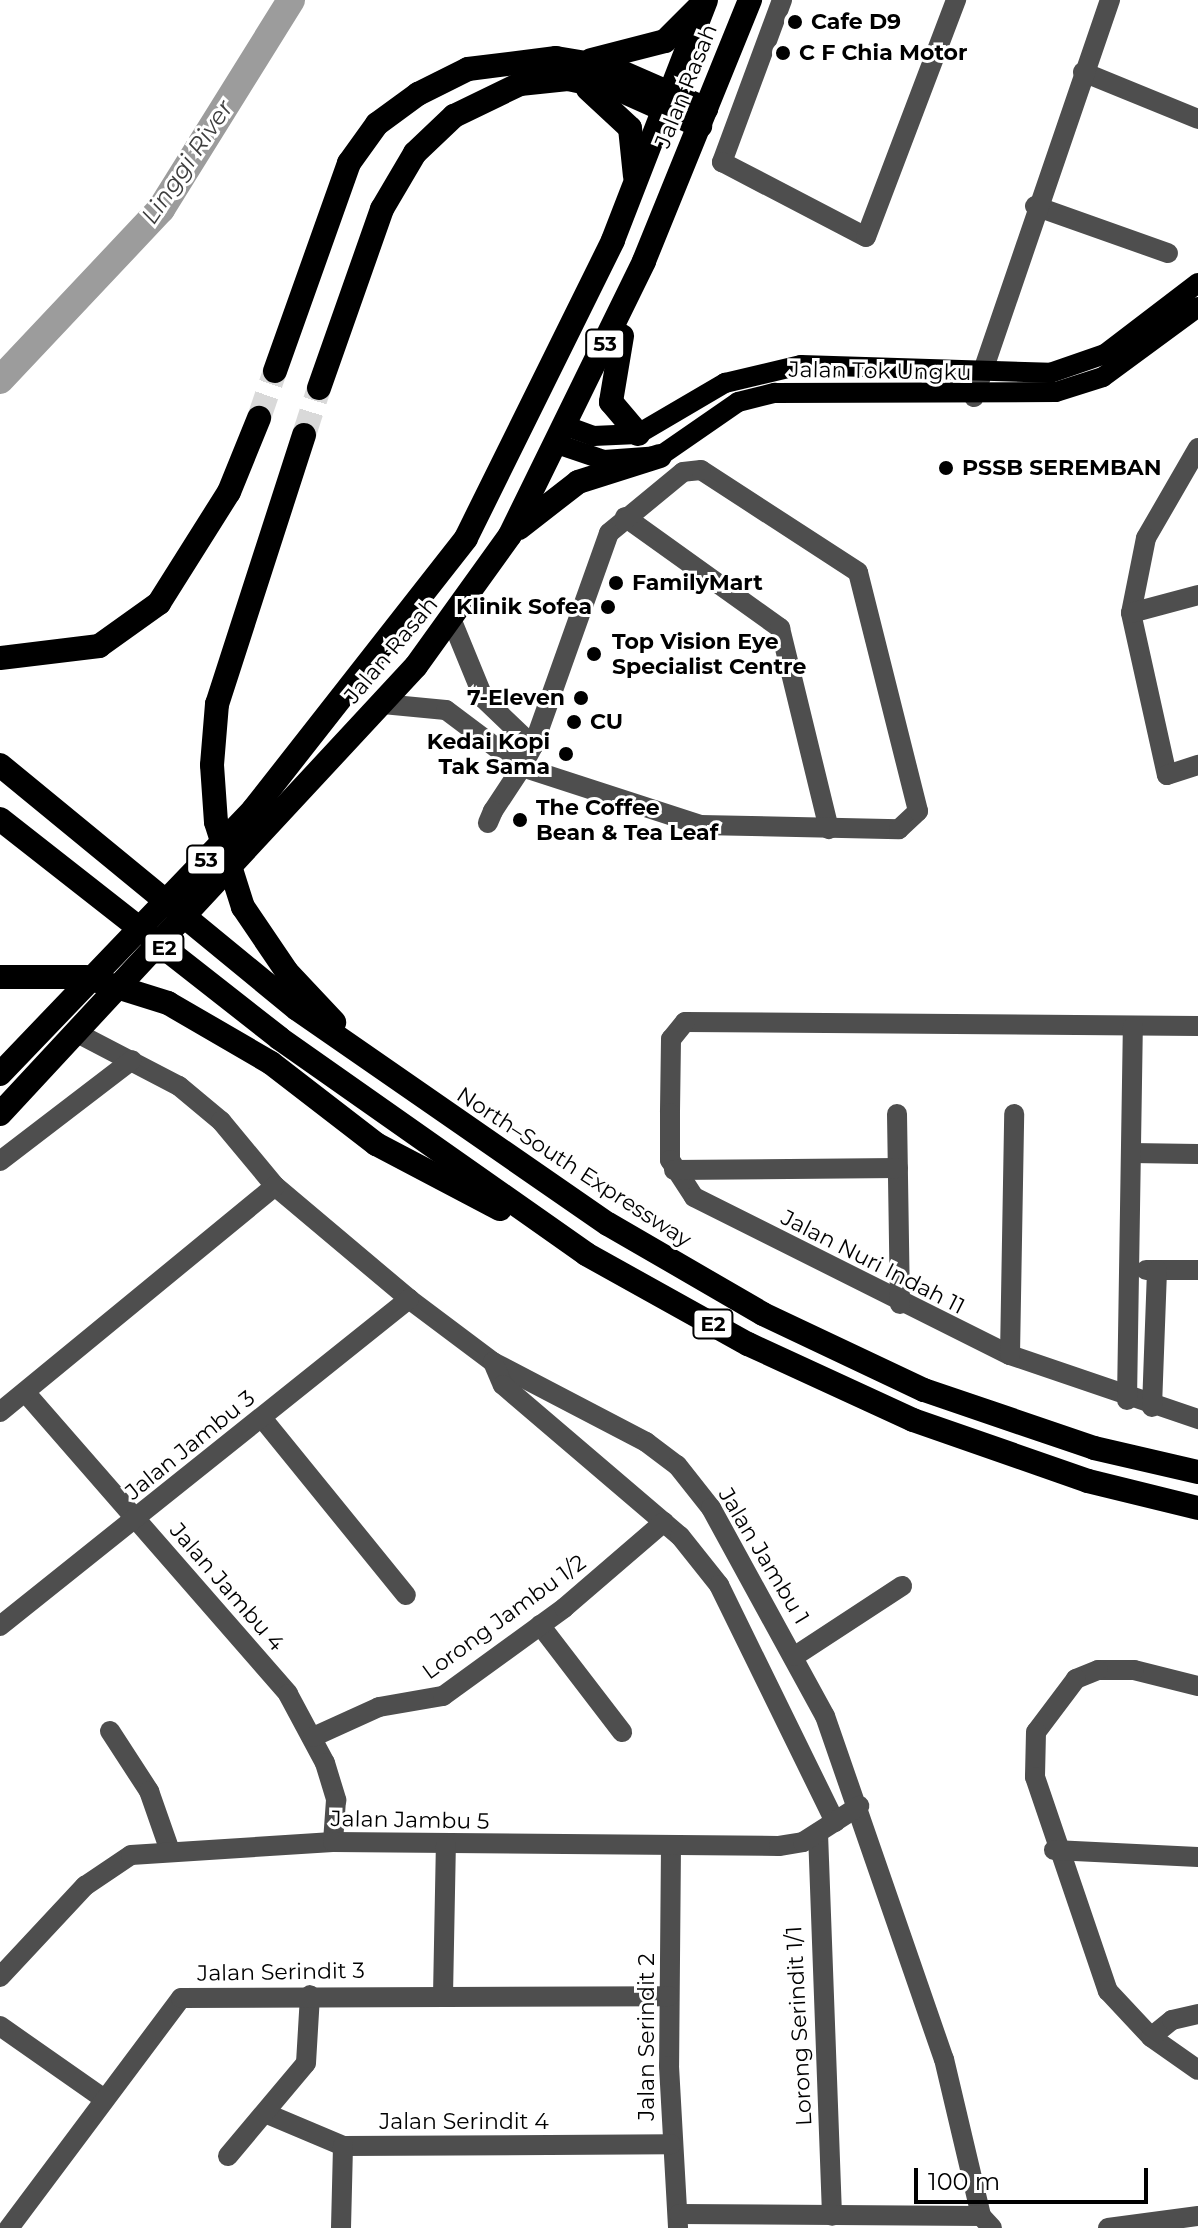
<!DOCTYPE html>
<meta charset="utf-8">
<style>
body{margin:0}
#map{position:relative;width:1198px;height:2228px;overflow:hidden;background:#fff;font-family:Montserrat,sans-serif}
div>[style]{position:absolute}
.river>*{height:28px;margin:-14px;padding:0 14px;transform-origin:14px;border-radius:14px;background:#9c9c9c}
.highway-tunnel>*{height:24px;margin-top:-12px;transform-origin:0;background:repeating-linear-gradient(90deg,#d9d9d9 0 24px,transparent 0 36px)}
.minor>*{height:20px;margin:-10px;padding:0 10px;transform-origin:10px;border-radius:10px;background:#4e4e4e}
.major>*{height:20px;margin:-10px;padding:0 10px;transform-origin:10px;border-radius:10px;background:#000}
.highway>*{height:24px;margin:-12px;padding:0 12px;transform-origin:12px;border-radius:12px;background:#000}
.dots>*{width:22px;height:22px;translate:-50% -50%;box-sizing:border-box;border:4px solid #fff;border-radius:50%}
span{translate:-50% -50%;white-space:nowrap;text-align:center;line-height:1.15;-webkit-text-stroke:6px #fff;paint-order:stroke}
.shield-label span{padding:2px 6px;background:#fff;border:2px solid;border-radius:6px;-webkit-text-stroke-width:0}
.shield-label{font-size:20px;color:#000;font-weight:700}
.poi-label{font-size:22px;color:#000;font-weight:700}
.left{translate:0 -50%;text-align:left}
.right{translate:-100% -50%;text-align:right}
.street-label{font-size:22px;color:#000}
.water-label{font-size:24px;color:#3d3d3d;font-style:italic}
.scale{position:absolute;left:914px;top:2168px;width:234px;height:36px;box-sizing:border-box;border:4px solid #000;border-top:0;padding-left:10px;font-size:24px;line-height:28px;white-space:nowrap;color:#000;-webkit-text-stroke:6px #fff;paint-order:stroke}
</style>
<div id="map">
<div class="river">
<div style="left:0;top:380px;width:235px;rotate:-46.7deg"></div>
<div style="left:161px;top:209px;width:246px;rotate:-58.1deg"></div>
</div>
<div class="highway-tunnel">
<div style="left:259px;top:418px;width:50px;rotate:-71.2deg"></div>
<div style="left:304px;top:435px;width:49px;rotate:-72.3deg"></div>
</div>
<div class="minor">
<div style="left:782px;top:0;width:173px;rotate:110.3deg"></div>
<div style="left:722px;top:162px;width:162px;rotate:27.5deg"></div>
<div style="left:866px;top:237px;width:254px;rotate:-69.2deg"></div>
<div style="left:1083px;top:72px;width:124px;rotate:22.2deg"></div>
<div style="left:1035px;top:206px;width:141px;rotate:19.5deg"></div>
<div style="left:974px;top:397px;width:420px;rotate:-71.1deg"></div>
<div style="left:1198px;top:448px;width:104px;rotate:120deg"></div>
<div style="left:1146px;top:538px;width:76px;rotate:101.3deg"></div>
<div style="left:1131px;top:613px;width:166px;rotate:77.5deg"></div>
<div style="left:1167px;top:775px;width:33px;rotate:-18deg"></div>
<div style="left:625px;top:517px;width:191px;rotate:35.6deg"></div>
<div style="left:780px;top:628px;width:207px;rotate:76.3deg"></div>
<div style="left:1131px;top:613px;width:69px;rotate:-15deg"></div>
<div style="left:452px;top:621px;width:84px;rotate:67.7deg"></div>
<div style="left:484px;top:699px;width:68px;rotate:43.8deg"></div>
<div style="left:383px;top:704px;width:63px;rotate:5.4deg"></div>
<div style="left:446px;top:710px;width:95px;rotate:36.9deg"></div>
<div style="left:522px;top:767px;width:187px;rotate:18deg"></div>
<div style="left:700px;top:825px;width:199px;rotate:1.2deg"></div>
<div style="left:899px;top:829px;width:26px;rotate:-43deg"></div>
<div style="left:918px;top:811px;width:246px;rotate:-104.1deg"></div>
<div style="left:858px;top:572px;width:187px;rotate:-147deg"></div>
<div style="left:701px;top:470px;width:18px;rotate:174deg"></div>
<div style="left:683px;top:472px;width:96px;rotate:140.5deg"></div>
<div style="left:609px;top:533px;width:226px;rotate:109.6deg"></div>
<div style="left:533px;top:746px;width:24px;rotate:118deg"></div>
<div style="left:522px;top:767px;width:53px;rotate:123.4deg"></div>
<div style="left:493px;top:811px;width:13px;rotate:113deg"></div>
<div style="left:1198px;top:1026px;width:513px;rotate:-179.55deg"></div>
<div style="left:685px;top:1022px;width:22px;rotate:129deg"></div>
<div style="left:671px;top:1039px;width:74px;rotate:90.8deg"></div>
<div style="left:670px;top:1113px;width:47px;rotate:90deg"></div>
<div style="left:670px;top:1160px;width:44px;rotate:57deg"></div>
<div style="left:694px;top:1197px;width:353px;rotate:26.6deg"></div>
<div style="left:1010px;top:1355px;width:199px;rotate:18.8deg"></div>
<div style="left:77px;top:1033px;width:115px;rotate:27.5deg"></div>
<div style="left:179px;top:1086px;width:55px;rotate:39.8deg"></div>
<div style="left:221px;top:1121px;width:85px;rotate:50.3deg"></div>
<div style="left:275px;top:1186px;width:175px;rotate:40.1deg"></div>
<div style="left:409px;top:1299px;width:105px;rotate:36.9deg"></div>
<div style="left:493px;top:1362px;width:173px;rotate:27.6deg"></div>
<div style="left:646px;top:1442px;width:39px;rotate:37deg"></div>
<div style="left:677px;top:1465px;width:55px;rotate:51.7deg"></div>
<div style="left:711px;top:1508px;width:237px;rotate:61.3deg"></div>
<div style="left:825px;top:1716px;width:363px;rotate:70.9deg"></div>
<div style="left:944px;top:2059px;width:161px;rotate:76.7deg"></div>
<div style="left:981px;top:2216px;width:16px;rotate:47deg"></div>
<div style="left:897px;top:1114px;width:190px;rotate:89.1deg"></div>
<div style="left:1131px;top:1153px;width:67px;rotate:0.9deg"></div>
<div style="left:0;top:1161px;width:166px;rotate:-37.4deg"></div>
<div style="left:674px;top:1170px;width:224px;rotate:-0.5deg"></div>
<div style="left:1146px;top:1270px;width:52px"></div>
<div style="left:1010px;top:1355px;width:241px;rotate:-89deg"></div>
<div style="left:493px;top:1362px;width:25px;rotate:67deg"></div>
<div style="left:503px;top:1385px;width:233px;rotate:40.5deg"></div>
<div style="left:680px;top:1536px;width:63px;rotate:51.5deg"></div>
<div style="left:719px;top:1585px;width:264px;rotate:63.9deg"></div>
<div style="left:25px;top:1392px;width:400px;rotate:48.9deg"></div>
<div style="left:288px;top:1694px;width:78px;rotate:61.8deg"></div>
<div style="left:325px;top:1763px;width:39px;rotate:73deg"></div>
<div style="left:336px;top:1800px;width:42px;rotate:94.1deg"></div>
<div style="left:1127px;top:1400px;width:373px;rotate:-89.1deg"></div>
<div style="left:1152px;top:1407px;width:137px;rotate:-87.9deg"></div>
<div style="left:0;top:1412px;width:356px;rotate:-39.4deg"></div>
<div style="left:262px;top:1418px;width:228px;rotate:50.9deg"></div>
<div style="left:540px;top:1625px;width:135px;rotate:52.5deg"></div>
<div style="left:0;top:1626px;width:524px;rotate:-38.64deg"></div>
<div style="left:795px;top:1656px;width:128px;rotate:-33.2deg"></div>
<div style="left:1198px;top:1686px;width:66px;rotate:-166deg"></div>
<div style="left:1134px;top:1670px;width:36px;rotate:180deg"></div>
<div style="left:1098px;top:1670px;width:24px;rotate:158deg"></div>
<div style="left:1076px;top:1679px;width:66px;rotate:127deg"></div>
<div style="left:1036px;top:1732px;width:45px;rotate:91.3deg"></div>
<div style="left:1035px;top:1777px;width:226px;rotate:71.2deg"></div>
<div style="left:1108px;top:1991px;width:63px;rotate:46.9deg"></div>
<div style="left:1151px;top:2037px;width:57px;rotate:35.1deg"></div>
<div style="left:110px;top:1731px;width:72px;rotate:57deg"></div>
<div style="left:149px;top:1791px;width:60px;rotate:70.7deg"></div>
<div style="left:313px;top:1737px;width:72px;rotate:-24.4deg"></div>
<div style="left:379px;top:1707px;width:65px;rotate:-9.8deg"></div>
<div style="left:443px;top:1696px;width:150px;rotate:-36deg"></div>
<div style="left:564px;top:1608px;width:132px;rotate:-40.7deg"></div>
<div style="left:818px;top:1833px;width:383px;rotate:87.9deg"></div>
<div style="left:671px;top:1845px;width:221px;rotate:90.5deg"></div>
<div style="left:669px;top:2066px;width:162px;rotate:86.8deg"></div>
<div style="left:1054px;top:1850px;width:144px;rotate:2.8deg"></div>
<div style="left:0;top:1977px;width:125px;rotate:-47deg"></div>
<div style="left:85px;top:1886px;width:55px;rotate:-34deg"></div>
<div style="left:131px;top:1855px;width:202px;rotate:-3.7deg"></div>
<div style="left:333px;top:1842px;width:446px;rotate:0.5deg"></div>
<div style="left:779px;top:1846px;width:24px;rotate:-9deg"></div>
<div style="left:803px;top:1842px;width:67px;rotate:-32.7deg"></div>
<div style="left:443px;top:1996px;width:150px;rotate:-88.9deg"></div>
<div style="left:0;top:2026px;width:126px;rotate:35deg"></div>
<div style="left:1151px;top:2037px;width:27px;rotate:-39deg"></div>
<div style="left:1172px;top:2020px;width:27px;rotate:-13deg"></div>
<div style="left:265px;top:2113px;width:85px;rotate:22.9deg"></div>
<div style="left:343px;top:2146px;width:328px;rotate:-0.3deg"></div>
<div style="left:228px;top:2156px;width:121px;rotate:-50deg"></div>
<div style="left:306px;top:2063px;width:68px;rotate:-86.6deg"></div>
<div style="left:679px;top:2214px;width:302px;rotate:0.4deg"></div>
<div style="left:9px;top:2228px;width:287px;rotate:-53.2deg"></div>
<div style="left:181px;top:1998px;width:488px;rotate:-0.2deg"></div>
<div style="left:341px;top:2228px;width:82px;rotate:-88.6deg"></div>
<div style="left:1108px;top:2228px;width:91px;rotate:-7.6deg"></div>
</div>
<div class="major">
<div style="left:566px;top:426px;width:29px;rotate:20deg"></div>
<div style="left:593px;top:436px;width:45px;rotate:-2.5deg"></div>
<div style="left:638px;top:434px;width:101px;rotate:-30.4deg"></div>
<div style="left:725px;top:383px;width:78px;rotate:-13.3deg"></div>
<div style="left:801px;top:365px;width:249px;rotate:1.8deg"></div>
<div style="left:1050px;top:373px;width:58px;rotate:-19.1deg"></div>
<div style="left:1105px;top:354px;width:117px;rotate:-37.4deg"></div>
<div style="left:557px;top:444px;width:50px;rotate:18.8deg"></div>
<div style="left:604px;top:460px;width:56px;rotate:-4.1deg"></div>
<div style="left:660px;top:456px;width:95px;rotate:-34.7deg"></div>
<div style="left:738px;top:402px;width:38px;rotate:-14deg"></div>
<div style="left:775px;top:393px;width:281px;rotate:-0.2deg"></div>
<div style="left:1056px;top:392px;width:49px;rotate:-17.7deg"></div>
<div style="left:1103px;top:377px;width:118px;rotate:-36.4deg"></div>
</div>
<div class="highway">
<div style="left:591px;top:60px;width:76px;rotate:-14.4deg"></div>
<div style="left:665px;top:41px;width:47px;rotate:-45deg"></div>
<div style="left:588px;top:89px;width:57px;rotate:42.9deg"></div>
<div style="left:630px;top:128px;width:48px;rotate:84.1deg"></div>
<div style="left:622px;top:336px;width:67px;rotate:99.5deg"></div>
<div style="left:611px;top:402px;width:42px;rotate:49.8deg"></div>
<div style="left:275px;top:371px;width:221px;rotate:-70.4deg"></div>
<div style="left:349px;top:163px;width:48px;rotate:-54.3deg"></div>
<div style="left:377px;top:124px;width:51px;rotate:-36.2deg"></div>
<div style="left:418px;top:94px;width:56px;rotate:-26.6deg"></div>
<div style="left:468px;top:69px;width:89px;rotate:-7.1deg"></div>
<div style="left:556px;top:58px;width:55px;rotate:9.5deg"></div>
<div style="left:610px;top:67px;width:105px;rotate:23.6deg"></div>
<div style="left:319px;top:388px;width:190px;rotate:-70.6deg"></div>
<div style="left:382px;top:209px;width:65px;rotate:-59.5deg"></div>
<div style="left:415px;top:153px;width:54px;rotate:-43.5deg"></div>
<div style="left:454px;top:116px;width:73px;rotate:-25.9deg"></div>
<div style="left:520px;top:84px;width:48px;rotate:-5.9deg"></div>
<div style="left:568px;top:79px;width:53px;rotate:11.9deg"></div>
<div style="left:620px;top:90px;width:88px;rotate:24.2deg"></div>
<div style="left:304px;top:435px;width:283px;rotate:107.9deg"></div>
<div style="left:217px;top:704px;width:61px;rotate:94.7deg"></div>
<div style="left:212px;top:765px;width:57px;rotate:86deg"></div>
<div style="left:216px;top:822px;width:89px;rotate:72.4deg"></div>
<div style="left:243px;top:907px;width:78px;rotate:55.9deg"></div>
<div style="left:287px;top:972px;width:69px;rotate:46.8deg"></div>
<div style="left:519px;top:528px;width:75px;rotate:-37.9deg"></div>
<div style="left:578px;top:482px;width:86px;rotate:-17.6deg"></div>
<div style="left:0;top:658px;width:100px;rotate:-6.9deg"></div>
<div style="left:99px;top:646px;width:74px;rotate:-35.6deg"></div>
<div style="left:159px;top:603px;width:131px;rotate:-57.8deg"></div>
<div style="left:229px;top:492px;width:80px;rotate:-67.9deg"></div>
<div style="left:0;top:765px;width:384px;rotate:39.4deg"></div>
<div style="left:297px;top:1009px;width:378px;rotate:34.7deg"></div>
<div style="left:608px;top:1224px;width:179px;rotate:30.1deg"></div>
<div style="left:763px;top:1314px;width:178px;rotate:25.3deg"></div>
<div style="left:924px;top:1390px;width:180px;rotate:18.8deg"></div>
<div style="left:1094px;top:1448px;width:107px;rotate:13deg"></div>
<div style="left:0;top:819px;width:355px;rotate:38.1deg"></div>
<div style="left:279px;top:1038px;width:375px;rotate:35.1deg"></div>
<div style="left:586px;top:1254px;width:185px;rotate:29.1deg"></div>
<div style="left:748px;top:1344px;width:182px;rotate:24.7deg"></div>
<div style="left:913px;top:1420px;width:185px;rotate:19.2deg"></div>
<div style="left:1088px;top:1481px;width:113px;rotate:13.8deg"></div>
<div style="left:0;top:977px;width:85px"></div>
<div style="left:85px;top:977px;width:87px;rotate:17.4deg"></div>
<div style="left:168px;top:1003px;width:119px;rotate:30.2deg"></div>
<div style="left:271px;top:1063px;width:133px;rotate:37.6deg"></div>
<div style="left:376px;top:1144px;width:140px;rotate:27.7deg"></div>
<div style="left:0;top:1074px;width:366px;rotate:-46.2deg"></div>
<div style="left:253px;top:810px;width:345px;rotate:-51.9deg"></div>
<div style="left:466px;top:538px;width:332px;rotate:-63.7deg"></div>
<div style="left:613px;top:240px;width:257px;rotate:-68.8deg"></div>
<div style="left:0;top:1114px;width:611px;rotate:-47.12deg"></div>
<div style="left:416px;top:666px;width:161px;rotate:-54.3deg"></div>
<div style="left:510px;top:535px;width:305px;rotate:-63.9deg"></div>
<div style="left:644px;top:261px;width:282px;rotate:-67.9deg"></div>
</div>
<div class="dots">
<div style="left:795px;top:22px;background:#000"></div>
<div style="left:783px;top:53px;background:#000"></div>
<div style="left:946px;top:468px;background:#000"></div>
<div style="left:616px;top:583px;background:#000"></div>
<div style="left:608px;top:607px;background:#000"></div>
<div style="left:594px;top:654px;background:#000"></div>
<div style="left:581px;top:698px;background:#000"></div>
<div style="left:574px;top:722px;background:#000"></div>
<div style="left:566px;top:754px;background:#000"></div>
<div style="left:520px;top:820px;background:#000"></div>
</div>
<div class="shield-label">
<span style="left:605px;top:344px">53</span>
<span style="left:206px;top:860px">53</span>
<span style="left:164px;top:948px">E2</span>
<span style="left:713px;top:1324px">E2</span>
</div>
<div class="poi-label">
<span class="left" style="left:811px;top:22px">Cafe D9</span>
<span class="left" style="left:799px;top:53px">C F Chia Motor</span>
<span class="left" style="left:962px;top:468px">PSSB SEREMBAN</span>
<span class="left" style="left:632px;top:583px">FamilyMart</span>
<span class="right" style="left:592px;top:607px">Klinik Sofea</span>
<span class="left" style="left:612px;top:654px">Top Vision Eye<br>Specialist Centre</span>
<span class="right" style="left:565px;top:698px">7-Eleven</span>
<span class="left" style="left:590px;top:722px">CU</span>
<span class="right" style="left:550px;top:754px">Kedai Kopi<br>Tak Sama</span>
<span class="left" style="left:536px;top:820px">The Coffee<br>Bean &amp; Tea Leaf</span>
</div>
<div class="street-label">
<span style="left:686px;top:86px;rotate:-68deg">Jalan Rasah</span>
<span style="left:880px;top:371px;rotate:1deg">Jalan Tok Ungku</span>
<span style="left:391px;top:650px;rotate:-50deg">Jalan Rasah</span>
<span style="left:574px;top:1167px;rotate:33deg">North–South Expressway</span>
<span style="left:873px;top:1262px;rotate:27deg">Jalan Nuri Indah 11</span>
<span style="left:190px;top:1445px;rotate:-39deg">Jalan Jambu 3</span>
<span style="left:764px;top:1556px;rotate:59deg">Jalan Jambu 1</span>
<span style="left:227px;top:1587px;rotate:49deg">Jalan Jambu 4</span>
<span style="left:504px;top:1617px;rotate:-36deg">Lorong Jambu 1/2</span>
<span style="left:410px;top:1820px;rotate:1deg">Jalan Jambu 5</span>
<span style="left:281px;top:1972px;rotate:-1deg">Jalan Serindit 3</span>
<span style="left:799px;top:2026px;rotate:-93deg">Lorong Serindit 1/1</span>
<span style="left:647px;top:2037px;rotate:-90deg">Jalan Serindit 2</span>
<span style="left:464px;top:2122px">Jalan Serindit 4</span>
</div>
<div class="water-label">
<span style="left:187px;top:162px;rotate:-56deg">Linggi River</span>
</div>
<div class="scale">100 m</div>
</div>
